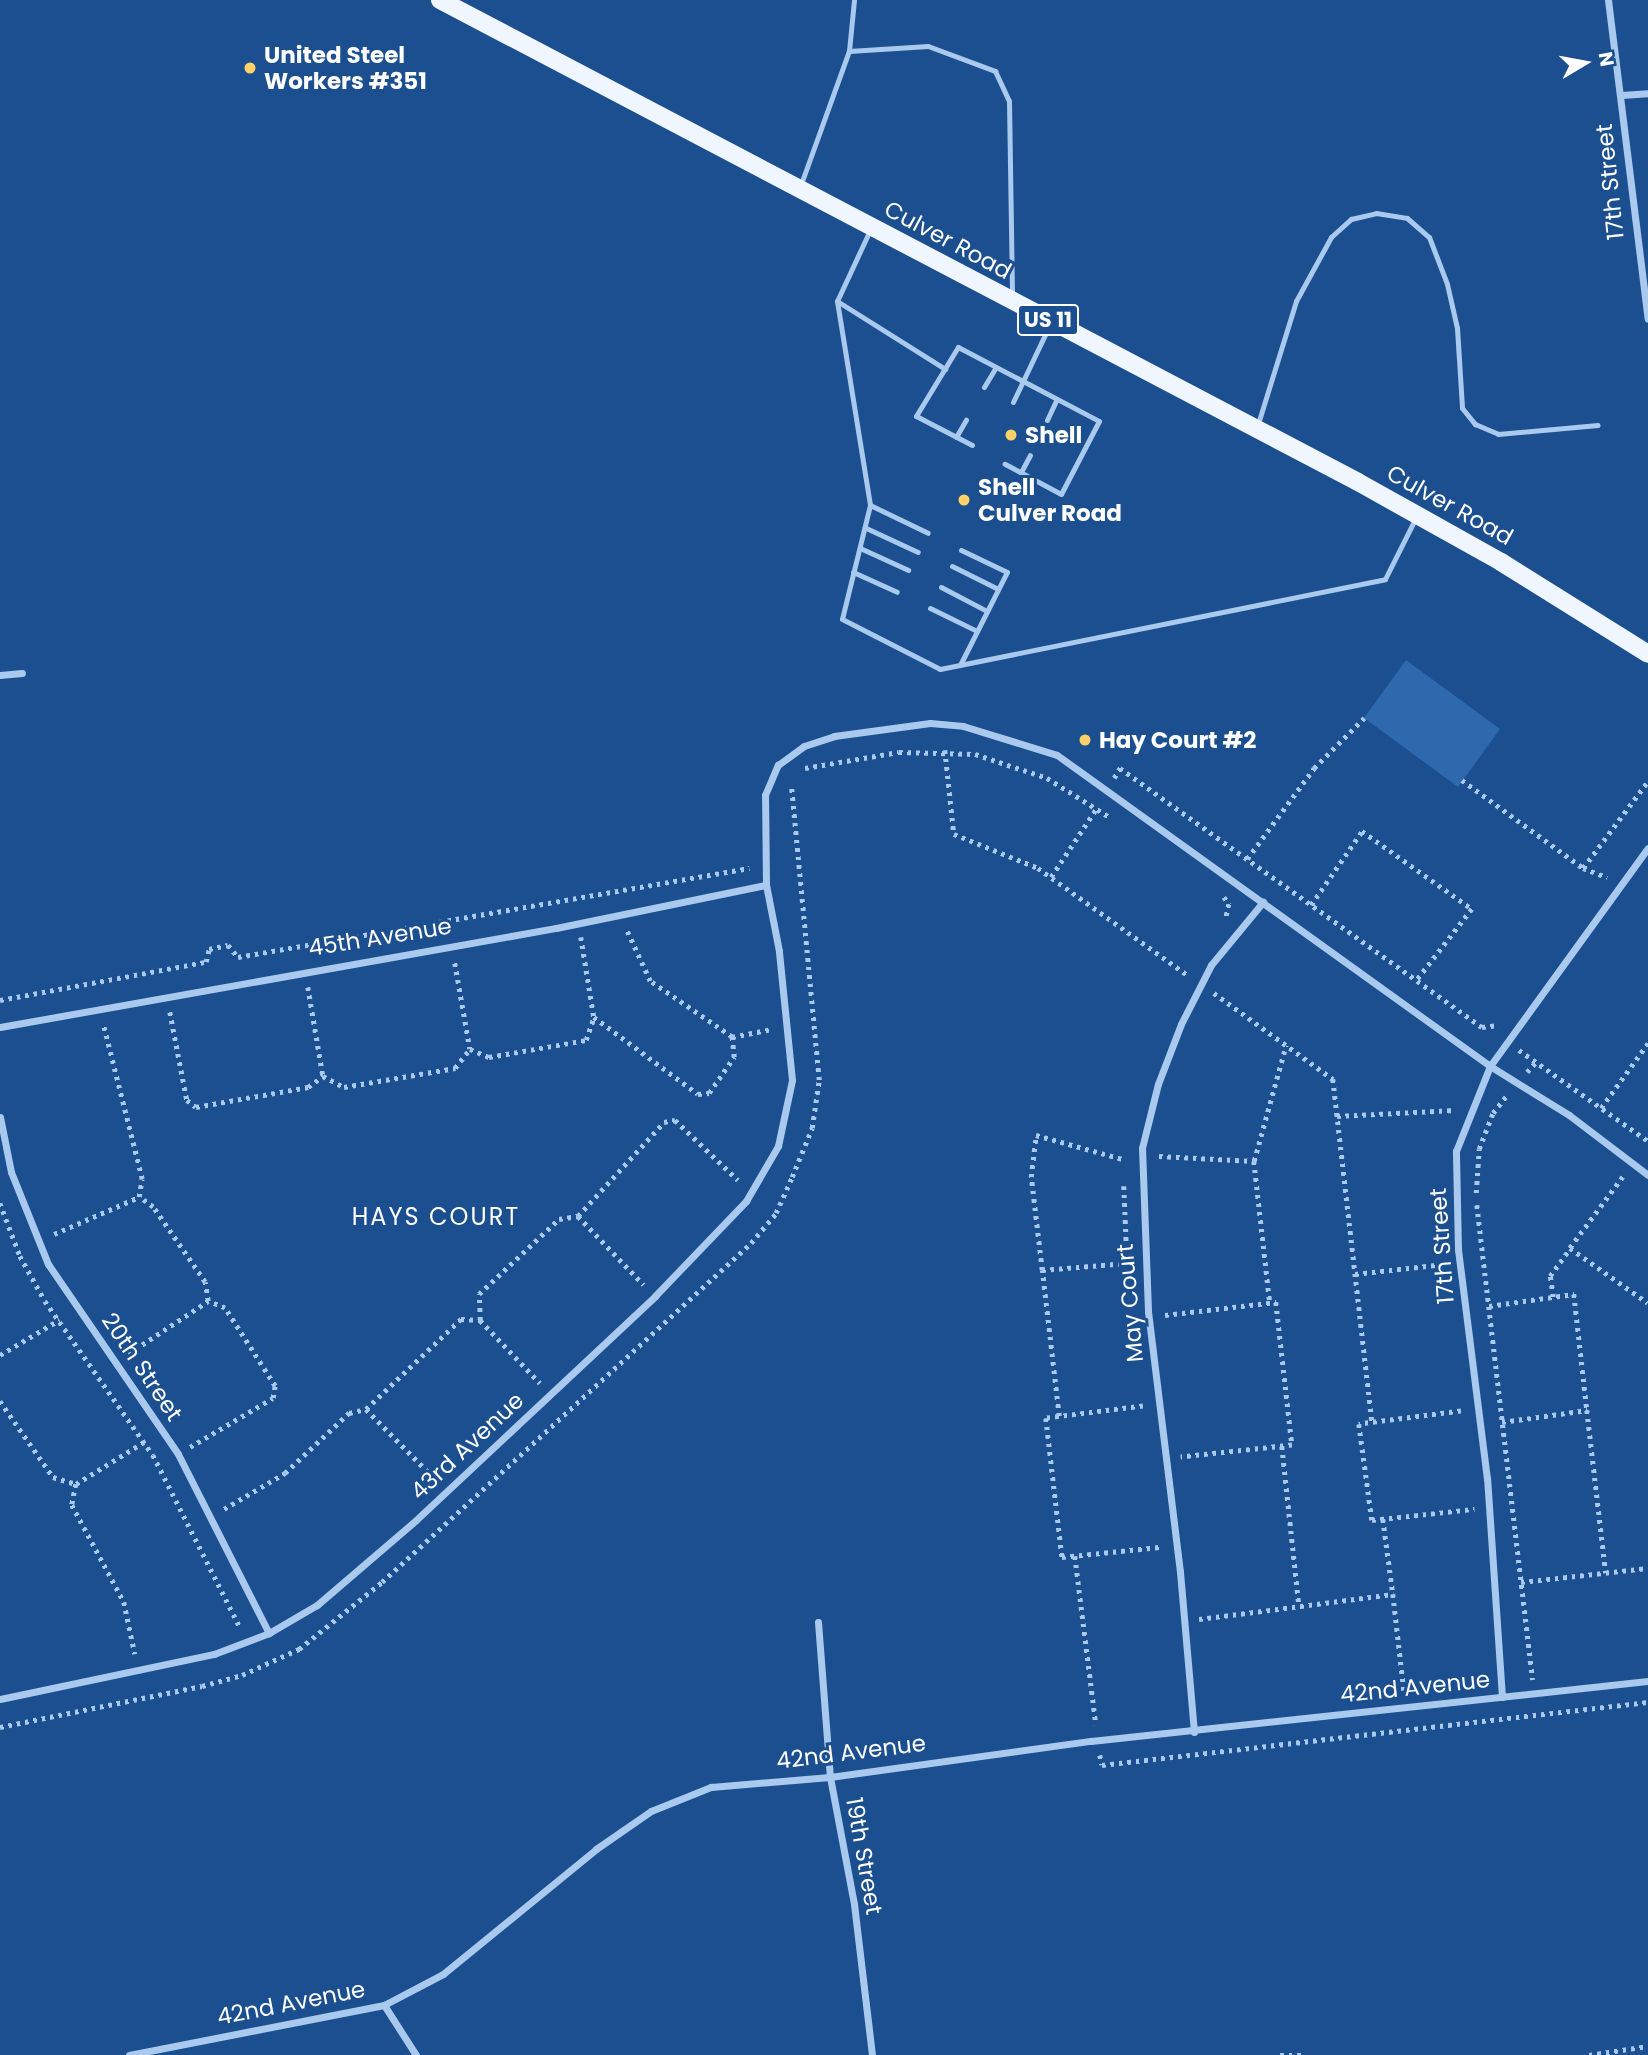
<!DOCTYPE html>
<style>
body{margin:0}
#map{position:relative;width:1648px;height:2055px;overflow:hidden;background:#1b4f8f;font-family:Poppins,sans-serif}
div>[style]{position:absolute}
.green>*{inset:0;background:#2e69ad}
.path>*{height:4.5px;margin-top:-2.25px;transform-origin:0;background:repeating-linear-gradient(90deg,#a9c9ee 0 3.5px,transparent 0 8.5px)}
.lane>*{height:5px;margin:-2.5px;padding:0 2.5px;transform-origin:2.5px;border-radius:2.5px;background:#a9c9ee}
.street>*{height:7px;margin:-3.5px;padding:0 3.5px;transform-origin:3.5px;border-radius:3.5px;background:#a9c9ee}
.primary>*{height:18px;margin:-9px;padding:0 9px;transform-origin:9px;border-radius:9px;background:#f0f6ff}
.dots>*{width:19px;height:19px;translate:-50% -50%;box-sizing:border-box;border:4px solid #1b4f8f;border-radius:50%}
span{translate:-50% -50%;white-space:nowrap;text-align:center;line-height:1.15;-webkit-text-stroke:6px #1b4f8f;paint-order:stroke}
.shield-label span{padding:2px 5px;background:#1b4f8f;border:2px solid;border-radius:5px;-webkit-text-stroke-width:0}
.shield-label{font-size:21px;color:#fff;font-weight:700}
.poi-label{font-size:23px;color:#fff;font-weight:700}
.left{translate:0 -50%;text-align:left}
.street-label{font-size:23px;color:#fff}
.neighbourhood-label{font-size:24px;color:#fff;letter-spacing:2px}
.north{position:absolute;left:1550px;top:28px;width:70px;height:70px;-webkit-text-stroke:5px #1b4f8f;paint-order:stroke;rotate:80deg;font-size:19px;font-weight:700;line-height:28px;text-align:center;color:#fff}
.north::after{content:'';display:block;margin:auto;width:24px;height:32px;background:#fff;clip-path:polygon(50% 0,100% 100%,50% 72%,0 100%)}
</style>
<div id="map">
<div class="green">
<div style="clip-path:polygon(1406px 660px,1500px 729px,1458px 787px,1364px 718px)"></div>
</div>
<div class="path">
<div style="left:945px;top:750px;width:84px;rotate:83.9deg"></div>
<div style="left:954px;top:834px;width:91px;rotate:22deg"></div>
<div style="left:1038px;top:868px;width:186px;rotate:35.6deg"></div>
<div style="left:805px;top:768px;width:95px;rotate:-9.7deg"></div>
<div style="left:899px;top:752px;width:76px;rotate:1.5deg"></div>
<div style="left:975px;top:754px;width:76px;rotate:18.4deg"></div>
<div style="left:1047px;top:778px;width:72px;rotate:31.9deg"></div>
<div style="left:1114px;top:778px;width:12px;rotate:-59deg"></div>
<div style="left:1120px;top:768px;width:445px;rotate:35.6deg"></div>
<div style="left:1482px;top:1027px;width:17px;rotate:-7deg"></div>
<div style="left:1462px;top:780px;width:150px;rotate:36deg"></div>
<div style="left:1583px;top:868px;width:26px;rotate:21deg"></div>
<div style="left:1247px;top:859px;width:113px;rotate:-53.6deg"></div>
<div style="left:1314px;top:768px;width:71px;rotate:-45deg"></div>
<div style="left:1583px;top:868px;width:109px;rotate:-53.2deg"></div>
<div style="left:1051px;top:877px;width:85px;rotate:-56.5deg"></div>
<div style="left:1224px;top:897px;width:9px;rotate:54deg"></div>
<div style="left:1229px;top:904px;width:14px;rotate:102deg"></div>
<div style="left:1311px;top:905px;width:90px;rotate:-55.4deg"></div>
<div style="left:1362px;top:831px;width:135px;rotate:35.3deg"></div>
<div style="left:1472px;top:909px;width:90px;rotate:127.8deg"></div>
<div style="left:581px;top:937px;width:81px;rotate:80.8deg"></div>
<div style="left:594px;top:1017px;width:129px;rotate:36.5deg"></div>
<div style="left:698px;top:1094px;width:11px;rotate:-5deg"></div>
<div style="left:709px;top:1093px;width:44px;rotate:-55.2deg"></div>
<div style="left:734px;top:1057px;width:20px;rotate:-96deg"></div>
<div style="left:732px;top:1037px;width:99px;rotate:-145.7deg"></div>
<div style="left:650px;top:981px;width:55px;rotate:-114.7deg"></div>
<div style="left:455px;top:963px;width:87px;rotate:80.1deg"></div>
<div style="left:470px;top:1049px;width:21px;rotate:23deg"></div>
<div style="left:489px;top:1057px;width:98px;rotate:-9.9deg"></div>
<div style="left:586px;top:1040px;width:24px;rotate:-71deg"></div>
<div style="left:308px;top:987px;width:90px;rotate:80.4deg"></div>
<div style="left:323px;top:1076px;width:24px;rotate:28deg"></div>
<div style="left:344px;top:1087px;width:113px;rotate:-9.7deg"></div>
<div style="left:455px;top:1068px;width:24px;rotate:-52deg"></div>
<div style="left:1214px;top:993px;width:147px;rotate:35.9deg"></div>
<div style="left:1333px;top:1079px;width:345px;rotate:83.5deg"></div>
<div style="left:0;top:1000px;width:209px;rotate:-10.5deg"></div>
<div style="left:206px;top:962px;width:13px;rotate:-77deg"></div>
<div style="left:209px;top:949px;width:19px;rotate:-12deg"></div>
<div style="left:228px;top:945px;width:16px;rotate:50deg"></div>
<div style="left:238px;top:957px;width:519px;rotate:-9.88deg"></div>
<div style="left:170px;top:1012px;width:90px;rotate:79.1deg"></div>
<div style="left:187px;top:1100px;width:11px;rotate:38deg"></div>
<div style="left:196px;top:1107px;width:114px;rotate:-10.1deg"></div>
<div style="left:308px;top:1087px;width:19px;rotate:-36deg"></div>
<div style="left:732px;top:1037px;width:41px;rotate:-11.3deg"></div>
<div style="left:1519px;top:1050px;width:158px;rotate:35.2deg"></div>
<div style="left:1527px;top:1072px;width:13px;rotate:-48deg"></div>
<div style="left:1601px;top:1108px;width:80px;rotate:-54.1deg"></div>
<div style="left:1337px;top:1116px;width:118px;rotate:-2.9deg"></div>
<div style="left:1159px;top:1156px;width:95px;rotate:3deg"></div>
<div style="left:1254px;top:1161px;width:143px;rotate:83.6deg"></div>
<div style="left:1254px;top:1161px;width:120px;rotate:-74.6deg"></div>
<div style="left:1623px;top:1177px;width:89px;rotate:126.7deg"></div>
<div style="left:1570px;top:1248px;width:95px;rotate:35.2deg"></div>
<div style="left:1124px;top:1186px;width:72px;rotate:87.6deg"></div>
<div style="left:1476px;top:1193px;width:44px;rotate:-86.1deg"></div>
<div style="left:1479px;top:1149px;width:39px;rotate:-69deg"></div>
<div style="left:1493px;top:1113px;width:24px;rotate:-52deg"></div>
<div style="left:0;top:1203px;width:57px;rotate:69.3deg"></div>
<div style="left:20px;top:1256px;width:51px;rotate:60.9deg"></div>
<div style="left:45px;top:1301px;width:188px;rotate:55deg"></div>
<div style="left:153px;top:1455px;width:193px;rotate:63.2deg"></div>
<div style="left:1477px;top:1205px;width:478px;rotate:83.3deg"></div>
<div style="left:578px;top:1216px;width:127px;rotate:-47.5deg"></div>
<div style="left:664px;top:1122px;width:11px;rotate:-10deg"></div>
<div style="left:675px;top:1120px;width:87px;rotate:43.6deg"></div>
<div style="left:54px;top:1234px;width:93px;rotate:-23.5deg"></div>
<div style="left:139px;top:1197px;width:18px;rotate:-81deg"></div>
<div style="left:142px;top:1179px;width:160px;rotate:-104.1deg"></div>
<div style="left:1042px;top:1270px;width:94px;rotate:-96.7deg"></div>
<div style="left:1031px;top:1177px;width:42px;rotate:-83.2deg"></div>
<div style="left:1036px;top:1135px;width:93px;rotate:15.5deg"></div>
<div style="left:1355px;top:1274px;width:90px;rotate:-6.4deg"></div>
<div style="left:1553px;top:1297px;width:21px;rotate:-98deg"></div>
<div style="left:1550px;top:1276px;width:34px;rotate:-54deg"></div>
<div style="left:1489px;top:1306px;width:86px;rotate:-8deg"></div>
<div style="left:1574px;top:1294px;width:117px;rotate:83.6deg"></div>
<div style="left:1165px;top:1315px;width:112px;rotate:-6.7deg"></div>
<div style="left:1276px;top:1302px;width:144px;rotate:83.6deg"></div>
<div style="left:1292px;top:1445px;width:112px;rotate:173.8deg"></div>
<div style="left:480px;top:1320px;width:26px;rotate:-92deg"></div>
<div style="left:479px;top:1294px;width:110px;rotate:-43.2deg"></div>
<div style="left:559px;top:1219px;width:19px;rotate:-9deg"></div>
<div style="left:578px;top:1216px;width:95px;rotate:46.3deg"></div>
<div style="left:128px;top:1354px;width:96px;rotate:-33.5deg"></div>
<div style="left:208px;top:1301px;width:19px;rotate:-99deg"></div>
<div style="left:205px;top:1282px;width:91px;rotate:-124.7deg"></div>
<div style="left:153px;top:1207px;width:17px;rotate:-144deg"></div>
<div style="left:0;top:1355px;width:69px;rotate:-30.7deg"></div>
<div style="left:0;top:1401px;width:93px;rotate:55.1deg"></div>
<div style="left:53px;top:1477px;width:24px;rotate:17deg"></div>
<div style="left:76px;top:1484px;width:80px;rotate:-31.7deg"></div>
<div style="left:1143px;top:1406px;width:98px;rotate:172.9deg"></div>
<div style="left:1046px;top:1418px;width:140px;rotate:83.4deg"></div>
<div style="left:1062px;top:1557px;width:98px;rotate:-5.9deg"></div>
<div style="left:366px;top:1409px;width:131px;rotate:-43.5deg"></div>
<div style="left:461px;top:1319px;width:19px;rotate:3deg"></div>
<div style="left:480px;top:1320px;width:87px;rotate:46.4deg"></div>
<div style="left:1461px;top:1411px;width:103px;rotate:172.7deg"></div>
<div style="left:1359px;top:1424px;width:97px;rotate:82.3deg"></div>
<div style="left:1372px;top:1520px;width:103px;rotate:-6.2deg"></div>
<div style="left:1059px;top:1416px;width:147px;rotate:-96.6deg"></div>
<div style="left:1042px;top:1270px;width:85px;rotate:-4.7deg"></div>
<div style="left:1502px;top:1422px;width:86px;rotate:-8deg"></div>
<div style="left:1587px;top:1410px;width:164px;rotate:83.4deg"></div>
<div style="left:1282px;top:1446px;width:161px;rotate:83.9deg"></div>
<div style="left:190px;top:1447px;width:96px;rotate:-30.6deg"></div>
<div style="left:273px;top:1398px;width:12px;rotate:-81deg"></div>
<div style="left:275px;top:1386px;width:93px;rotate:-122.7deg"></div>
<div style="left:225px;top:1308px;width:18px;rotate:-158deg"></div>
<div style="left:76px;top:1484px;width:21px;rotate:101deg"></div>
<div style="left:72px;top:1505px;width:110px;rotate:61.8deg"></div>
<div style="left:124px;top:1602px;width:53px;rotate:78.1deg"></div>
<div style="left:224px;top:1509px;width:71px;rotate:-30.5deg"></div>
<div style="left:285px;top:1473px;width:88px;rotate:-43.2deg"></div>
<div style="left:349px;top:1413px;width:17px;rotate:-13deg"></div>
<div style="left:366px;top:1409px;width:100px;rotate:45.4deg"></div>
<div style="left:1383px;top:1519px;width:76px;rotate:82.4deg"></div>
<div style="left:1075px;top:1556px;width:170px;rotate:82.9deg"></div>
<div style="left:1521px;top:1582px;width:128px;rotate:-6.3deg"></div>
<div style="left:1199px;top:1619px;width:196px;rotate:-7.3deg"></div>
<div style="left:1393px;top:1594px;width:97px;rotate:83.5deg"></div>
<div style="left:0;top:1727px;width:206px;rotate:-11.5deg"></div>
<div style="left:202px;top:1686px;width:41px;rotate:-15.4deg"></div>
<div style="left:242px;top:1675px;width:63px;rotate:-24.5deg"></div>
<div style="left:299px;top:1649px;width:107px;rotate:-38.9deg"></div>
<div style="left:382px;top:1582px;width:501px;rotate:-42.57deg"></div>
<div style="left:751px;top:1243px;width:39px;rotate:-50deg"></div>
<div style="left:776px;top:1213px;width:39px;rotate:-66deg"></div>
<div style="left:792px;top:1177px;width:53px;rotate:-67.8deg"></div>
<div style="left:812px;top:1128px;width:49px;rotate:-81.7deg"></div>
<div style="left:819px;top:1080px;width:297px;rotate:-95.4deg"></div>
<div style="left:1100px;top:1755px;width:10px;rotate:79deg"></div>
<div style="left:1102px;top:1765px;width:550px;rotate:-6.58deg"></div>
<div style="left:1280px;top:2055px;width:24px"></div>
<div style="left:1589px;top:2055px;width:60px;rotate:-8.7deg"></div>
</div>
<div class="lane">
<div style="left:849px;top:51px;width:51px;rotate:-84.4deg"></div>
<div style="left:801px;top:184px;width:141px;rotate:-70.2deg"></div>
<div style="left:849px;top:51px;width:79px;rotate:-3.6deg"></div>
<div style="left:928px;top:46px;width:72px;rotate:20.5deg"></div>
<div style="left:995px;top:71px;width:33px;rotate:65deg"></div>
<div style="left:1009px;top:101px;width:197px;rotate:89.1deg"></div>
<div style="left:870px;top:230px;width:78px;rotate:114.9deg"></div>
<div style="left:837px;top:301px;width:207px;rotate:80.8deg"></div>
<div style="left:870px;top:505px;width:117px;rotate:103.8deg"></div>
<div style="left:842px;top:619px;width:110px;rotate:27deg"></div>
<div style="left:940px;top:669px;width:454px;rotate:-11.4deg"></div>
<div style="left:1385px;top:579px;width:69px;rotate:-63.4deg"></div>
<div style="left:837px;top:301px;width:128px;rotate:32.2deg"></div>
<div style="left:984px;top:387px;width:23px;rotate:-59deg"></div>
<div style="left:1013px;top:402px;width:86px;rotate:-64.6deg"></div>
<div style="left:1047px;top:420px;width:23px;rotate:-65deg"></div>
<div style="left:1257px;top:427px;width:132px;rotate:-72.8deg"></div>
<div style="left:1296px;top:301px;width:73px;rotate:-61.3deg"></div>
<div style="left:1331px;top:237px;width:27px;rotate:-42deg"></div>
<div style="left:1351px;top:219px;width:26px;rotate:-13deg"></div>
<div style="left:1376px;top:213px;width:31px;rotate:9deg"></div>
<div style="left:1407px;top:218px;width:29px;rotate:41deg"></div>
<div style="left:1429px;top:237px;width:50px;rotate:69deg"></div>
<div style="left:1447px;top:284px;width:45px;rotate:77.2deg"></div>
<div style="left:1457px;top:328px;width:80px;rotate:86.4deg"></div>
<div style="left:1462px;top:408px;width:21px;rotate:51deg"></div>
<div style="left:1475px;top:424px;width:25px;rotate:23deg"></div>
<div style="left:1498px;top:434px;width:100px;rotate:-5.1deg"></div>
<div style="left:956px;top:437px;width:20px;rotate:-60deg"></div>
<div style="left:972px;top:445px;width:63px;rotate:-152.6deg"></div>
<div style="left:916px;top:416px;width:81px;rotate:-58.7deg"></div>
<div style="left:958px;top:347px;width:159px;rotate:27.7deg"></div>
<div style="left:1099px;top:421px;width:82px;rotate:117.5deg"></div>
<div style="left:1061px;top:494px;width:64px;rotate:-151.8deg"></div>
<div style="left:1021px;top:472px;width:19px;rotate:-62deg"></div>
<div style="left:870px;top:505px;width:64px;rotate:25.8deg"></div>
<div style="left:866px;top:528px;width:57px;rotate:24.8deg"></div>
<div style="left:860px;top:548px;width:53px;rotate:24.6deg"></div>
<div style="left:952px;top:566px;width:51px;rotate:26.6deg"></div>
<div style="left:853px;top:572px;width:48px;rotate:24.4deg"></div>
<div style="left:941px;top:587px;width:52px;rotate:27.6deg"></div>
<div style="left:930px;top:608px;width:52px;rotate:26.1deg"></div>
<div style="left:960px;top:665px;width:104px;rotate:-63.2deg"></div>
<div style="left:1007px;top:572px;width:51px;rotate:-154.4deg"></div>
</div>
<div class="street">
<div style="left:1608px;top:0;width:321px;rotate:82.9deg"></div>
<div style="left:1621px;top:95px;width:27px;rotate:-4deg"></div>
<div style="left:0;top:675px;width:22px;rotate:-5deg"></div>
<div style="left:0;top:1027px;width:565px;rotate:-10.1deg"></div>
<div style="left:556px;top:928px;width:214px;rotate:-11.6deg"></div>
<div style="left:0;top:1117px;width:56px;rotate:78.7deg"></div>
<div style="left:11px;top:1172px;width:99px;rotate:68.1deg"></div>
<div style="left:48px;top:1264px;width:230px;rotate:55.6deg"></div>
<div style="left:178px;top:1454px;width:201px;rotate:63.1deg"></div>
<div style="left:818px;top:1622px;width:155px;rotate:85.6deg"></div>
<div style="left:830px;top:1777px;width:129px;rotate:79.3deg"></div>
<div style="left:854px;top:1904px;width:152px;rotate:83.2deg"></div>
<div style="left:1502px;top:1697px;width:219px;rotate:-93.9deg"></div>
<div style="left:1487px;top:1479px;width:231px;rotate:-97.2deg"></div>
<div style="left:1458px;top:1250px;width:99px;rotate:-91.2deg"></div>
<div style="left:1456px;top:1151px;width:92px;rotate:-68.2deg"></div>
<div style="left:1490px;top:1066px;width:269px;rotate:-54.1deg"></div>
<div style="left:0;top:1699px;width:219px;rotate:-11.9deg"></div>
<div style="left:214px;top:1654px;width:59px;rotate:-20.9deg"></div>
<div style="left:269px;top:1633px;width:56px;rotate:-30.3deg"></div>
<div style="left:317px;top:1605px;width:130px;rotate:-40.6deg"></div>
<div style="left:416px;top:1520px;width:328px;rotate:-43.1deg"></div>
<div style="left:655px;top:1296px;width:132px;rotate:-46.2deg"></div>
<div style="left:746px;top:1201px;width:64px;rotate:-59.8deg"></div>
<div style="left:778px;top:1146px;width:67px;rotate:-78deg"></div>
<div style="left:792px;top:1080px;width:130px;rotate:-95.8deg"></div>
<div style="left:779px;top:951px;width:67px;rotate:-101.1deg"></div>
<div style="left:766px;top:885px;width:90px;rotate:-90.6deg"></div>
<div style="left:765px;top:795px;width:33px;rotate:-67deg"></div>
<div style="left:778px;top:765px;width:32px;rotate:-36deg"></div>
<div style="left:804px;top:746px;width:32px;rotate:-18deg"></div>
<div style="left:834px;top:736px;width:97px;rotate:-7.7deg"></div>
<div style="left:930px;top:723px;width:33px;rotate:5deg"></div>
<div style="left:963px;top:726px;width:98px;rotate:17.1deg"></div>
<div style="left:1057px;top:755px;width:533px;rotate:35.69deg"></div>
<div style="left:1490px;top:1066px;width:93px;rotate:31.8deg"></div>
<div style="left:1569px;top:1115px;width:99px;rotate:37.2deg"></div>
<div style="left:1194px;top:1732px;width:161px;rotate:-95deg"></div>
<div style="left:1180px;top:1572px;width:263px;rotate:-97deg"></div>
<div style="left:1148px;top:1311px;width:163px;rotate:-92.1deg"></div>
<div style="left:1142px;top:1148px;width:66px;rotate:-76deg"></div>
<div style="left:1158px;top:1084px;width:64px;rotate:-69deg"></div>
<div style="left:1181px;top:1024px;width:66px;rotate:-63deg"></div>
<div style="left:1211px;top:965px;width:82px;rotate:-50.5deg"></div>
<div style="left:384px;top:2005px;width:59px;rotate:57.4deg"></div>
<div style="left:129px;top:2055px;width:260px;rotate:-11.1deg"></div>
<div style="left:384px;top:2005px;width:67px;rotate:-27.7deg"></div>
<div style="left:443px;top:1974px;width:198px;rotate:-39.2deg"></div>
<div style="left:596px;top:1849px;width:67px;rotate:-34.6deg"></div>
<div style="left:651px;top:1811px;width:65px;rotate:-21.8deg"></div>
<div style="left:711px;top:1787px;width:119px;rotate:-4.8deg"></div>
<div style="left:830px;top:1777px;width:263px;rotate:-7.9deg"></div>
<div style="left:1091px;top:1741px;width:560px;rotate:-6.15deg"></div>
</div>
<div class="primary">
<div style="left:440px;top:0;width:1037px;rotate:27.7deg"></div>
<div style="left:1358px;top:482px;width:164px;rotate:29.2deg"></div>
<div style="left:1501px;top:562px;width:173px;rotate:32deg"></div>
</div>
<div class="dots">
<div style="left:250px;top:68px;background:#ffd166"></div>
<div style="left:1011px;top:435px;background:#ffd166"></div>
<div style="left:964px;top:500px;background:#ffd166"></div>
<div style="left:1085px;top:740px;background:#ffd166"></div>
</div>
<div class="shield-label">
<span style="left:1048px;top:320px">US 11</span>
</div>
<div class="poi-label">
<span class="left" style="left:264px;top:68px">United Steel<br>Workers #351</span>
<span class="left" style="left:1025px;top:435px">Shell</span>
<span class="left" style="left:978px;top:500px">Shell<br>Culver Road</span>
<span class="left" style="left:1099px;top:740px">Hay Court #2</span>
</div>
<div class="street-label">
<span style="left:1610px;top:182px;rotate:-96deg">17th Street</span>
<span style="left:948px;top:240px;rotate:28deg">Culver Road</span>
<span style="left:1450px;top:505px;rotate:29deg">Culver Road</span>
<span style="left:380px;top:937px;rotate:-9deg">45th Avenue</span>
<span style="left:1442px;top:1246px;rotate:-94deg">17th Street</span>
<span style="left:1130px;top:1303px;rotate:-95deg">May Court</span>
<span style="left:142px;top:1367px;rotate:56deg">20th Street</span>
<span style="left:467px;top:1446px;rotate:-43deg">43rd Avenue</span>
<span style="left:1415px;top:1687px;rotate:-6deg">42nd Avenue</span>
<span style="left:851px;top:1752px;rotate:-7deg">42nd Avenue</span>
<span style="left:864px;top:1856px;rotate:80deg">19th Street</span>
<span style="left:291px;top:2003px;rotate:-11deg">42nd Avenue</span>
</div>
<div class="neighbourhood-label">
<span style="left:436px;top:1217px">HAYS COURT</span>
</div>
<div class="north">N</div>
</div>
